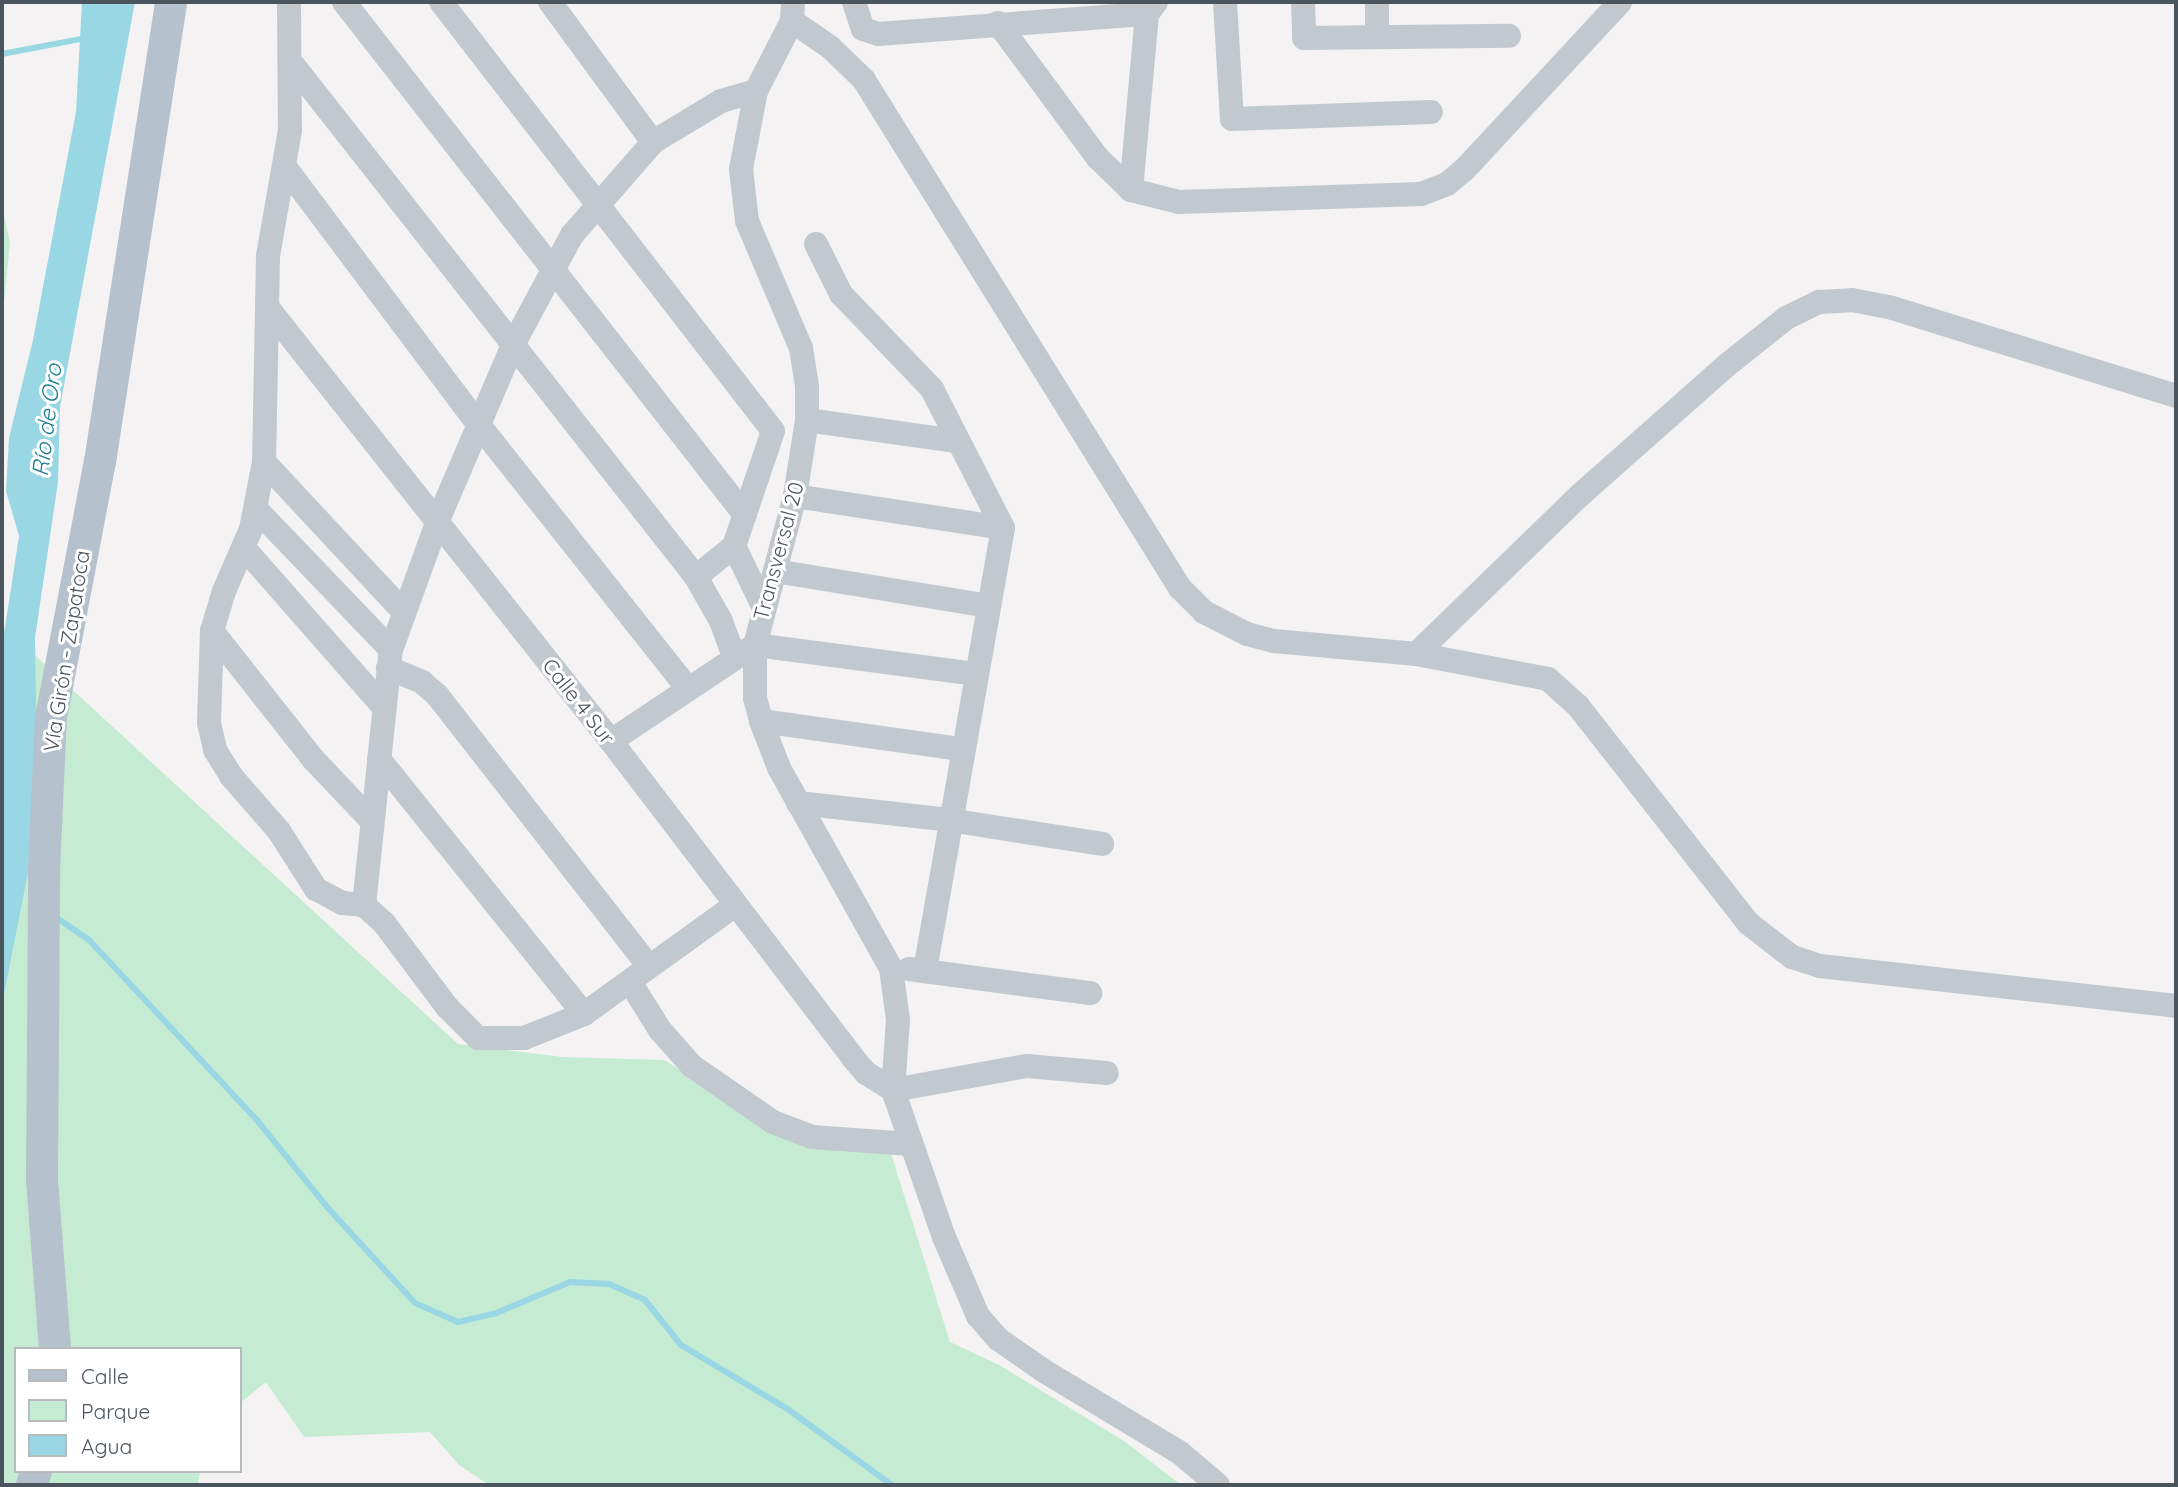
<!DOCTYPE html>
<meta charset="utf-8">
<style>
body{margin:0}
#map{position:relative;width:2178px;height:1487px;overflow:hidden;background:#f4f2f2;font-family:Quicksand,sans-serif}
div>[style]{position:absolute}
.green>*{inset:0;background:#c6ebd3}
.water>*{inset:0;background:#98d7e3}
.stream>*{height:6px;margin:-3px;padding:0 3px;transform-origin:3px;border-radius:3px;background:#98d7e3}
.minor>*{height:24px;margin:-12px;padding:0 12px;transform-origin:12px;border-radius:12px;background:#c1c9ce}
.major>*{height:32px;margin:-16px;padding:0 16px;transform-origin:16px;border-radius:16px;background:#b5c2cd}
span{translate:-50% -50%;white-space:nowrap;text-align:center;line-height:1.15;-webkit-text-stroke:6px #fff;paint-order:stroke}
.street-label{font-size:21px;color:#4b555d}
.water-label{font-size:23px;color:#1b7d91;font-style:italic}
.frame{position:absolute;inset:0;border:4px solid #4b555d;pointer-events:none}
.legend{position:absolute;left:14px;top:1347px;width:228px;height:126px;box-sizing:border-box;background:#fff;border:2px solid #b7bbbe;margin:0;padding:9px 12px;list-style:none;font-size:21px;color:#4b555d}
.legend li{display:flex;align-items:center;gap:14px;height:35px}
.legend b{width:35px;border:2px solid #b7bbbe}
</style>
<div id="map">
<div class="green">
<div style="clip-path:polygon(2px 207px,10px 242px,2px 324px)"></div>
<div style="clip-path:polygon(2px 625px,458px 1044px,562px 1057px,664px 1060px,795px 1139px,891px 1153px,950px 1342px,999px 1365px,1124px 1441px,1181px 1485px,489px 1485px,459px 1465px,430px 1432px,304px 1437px,266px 1382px,240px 1403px,240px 1349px,16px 1349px,16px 1471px,200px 1471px,198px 1485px,2px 1485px)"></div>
</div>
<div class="water">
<div style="clip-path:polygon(82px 2px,135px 2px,60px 407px,58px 482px,35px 638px,38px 822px,2px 1004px,2px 647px,19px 536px,6px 491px,9px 438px,33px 340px,76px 112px)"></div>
</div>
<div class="stream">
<div style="left:2px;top:54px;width:86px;rotate:-10.8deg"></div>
<div style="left:54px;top:916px;width:42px;rotate:34.4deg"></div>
<div style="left:89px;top:940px;width:245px;rotate:47deg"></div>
<div style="left:256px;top:1119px;width:113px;rotate:51.1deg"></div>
<div style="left:327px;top:1207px;width:130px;rotate:47.5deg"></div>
<div style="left:415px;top:1303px;width:47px;rotate:23.8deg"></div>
<div style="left:458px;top:1322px;width:37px;rotate:-13deg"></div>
<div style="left:494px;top:1314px;width:82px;rotate:-22.8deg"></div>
<div style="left:570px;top:1282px;width:39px;rotate:3deg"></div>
<div style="left:609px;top:1284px;width:39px;rotate:24deg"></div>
<div style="left:645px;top:1300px;width:58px;rotate:51.3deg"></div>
<div style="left:681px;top:1345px;width:126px;rotate:31deg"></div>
<div style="left:789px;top:1410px;width:127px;rotate:36.1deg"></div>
</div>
<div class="minor">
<div style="left:289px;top:2px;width:128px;rotate:89.6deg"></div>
<div style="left:290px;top:130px;width:128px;rotate:99.9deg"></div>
<div style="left:268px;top:256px;width:206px;rotate:91.1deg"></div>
<div style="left:264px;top:462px;width:68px;rotate:101deg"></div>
<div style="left:251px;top:529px;width:68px;rotate:113.5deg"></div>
<div style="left:224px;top:591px;width:42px;rotate:106.7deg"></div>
<div style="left:212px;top:631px;width:92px;rotate:91.9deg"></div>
<div style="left:209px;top:723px;width:28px;rotate:77deg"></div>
<div style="left:215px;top:750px;width:31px;rotate:58deg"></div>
<div style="left:231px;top:776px;width:73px;rotate:48.9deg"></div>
<div style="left:279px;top:831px;width:69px;rotate:57.5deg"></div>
<div style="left:316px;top:889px;width:30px;rotate:28deg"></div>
<div style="left:342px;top:903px;width:22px;rotate:5deg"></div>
<div style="left:364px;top:905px;width:27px;rotate:42deg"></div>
<div style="left:384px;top:923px;width:105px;rotate:53.1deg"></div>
<div style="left:447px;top:1007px;width:44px;rotate:45deg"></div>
<div style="left:478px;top:1038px;width:46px"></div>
<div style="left:524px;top:1038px;width:65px;rotate:-21.8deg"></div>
<div style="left:584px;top:1014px;width:186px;rotate:-35.8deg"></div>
<div style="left:344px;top:2px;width:651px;rotate:51.99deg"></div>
<div style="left:441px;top:2px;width:542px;rotate:52.26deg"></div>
<div style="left:773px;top:431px;width:121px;rotate:108.7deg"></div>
<div style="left:734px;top:546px;width:67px;rotate:64.2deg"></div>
<div style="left:550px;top:2px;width:174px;rotate:53.7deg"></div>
<div style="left:793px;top:2px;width:19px;rotate:93deg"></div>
<div style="left:792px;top:21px;width:79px;rotate:117.2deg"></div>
<div style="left:756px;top:91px;width:79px;rotate:100.9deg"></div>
<div style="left:741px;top:169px;width:52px;rotate:83.4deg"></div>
<div style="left:747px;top:221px;width:138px;rotate:67deg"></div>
<div style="left:801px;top:348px;width:39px;rotate:81deg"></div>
<div style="left:807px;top:387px;width:33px;rotate:90deg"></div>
<div style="left:807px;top:420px;width:77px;rotate:99deg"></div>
<div style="left:795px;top:496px;width:154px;rotate:105deg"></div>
<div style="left:755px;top:645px;width:53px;rotate:90deg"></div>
<div style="left:755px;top:698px;width:24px;rotate:75deg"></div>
<div style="left:761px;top:721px;width:50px;rotate:69deg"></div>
<div style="left:779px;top:768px;width:229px;rotate:60.8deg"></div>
<div style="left:891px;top:968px;width:52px;rotate:82.3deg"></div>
<div style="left:898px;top:1020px;width:70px;rotate:94.1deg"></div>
<div style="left:893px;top:1090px;width:156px;rotate:70.9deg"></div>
<div style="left:944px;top:1237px;width:86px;rotate:66.7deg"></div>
<div style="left:978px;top:1316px;width:30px;rotate:49deg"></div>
<div style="left:998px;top:1339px;width:56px;rotate:34.8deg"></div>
<div style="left:1044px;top:1371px;width:157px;rotate:31deg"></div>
<div style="left:1179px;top:1452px;width:51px;rotate:40.2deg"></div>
<div style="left:854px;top:2px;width:28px;rotate:72deg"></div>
<div style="left:863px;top:29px;width:16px;rotate:18deg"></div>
<div style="left:878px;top:34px;width:270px;rotate:-4.3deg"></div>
<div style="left:1225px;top:2px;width:117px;rotate:86.6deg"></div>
<div style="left:1232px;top:119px;width:199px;rotate:-2deg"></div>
<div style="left:1303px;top:2px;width:36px;rotate:88deg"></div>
<div style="left:1304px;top:38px;width:205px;rotate:-0.6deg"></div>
<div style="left:792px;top:21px;width:46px;rotate:34.4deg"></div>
<div style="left:830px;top:47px;width:47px;rotate:44.1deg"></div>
<div style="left:864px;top:80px;width:598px;rotate:58.12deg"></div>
<div style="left:1180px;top:588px;width:34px;rotate:45deg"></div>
<div style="left:1204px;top:612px;width:48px;rotate:27.1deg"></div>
<div style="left:1247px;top:634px;width:28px;rotate:15deg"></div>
<div style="left:1274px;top:641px;width:143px;rotate:5.2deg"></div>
<div style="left:1416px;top:654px;width:134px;rotate:10.7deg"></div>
<div style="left:1548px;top:679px;width:40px;rotate:42deg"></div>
<div style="left:1578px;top:706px;width:276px;rotate:51.9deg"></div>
<div style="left:1748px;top:923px;width:56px;rotate:37.7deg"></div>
<div style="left:1792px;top:957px;width:29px;rotate:18deg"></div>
<div style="left:1820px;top:966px;width:358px;rotate:6.4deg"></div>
<div style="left:998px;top:23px;width:168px;rotate:53.5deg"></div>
<div style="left:1098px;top:158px;width:46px;rotate:44.1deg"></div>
<div style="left:1131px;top:190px;width:49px;rotate:14deg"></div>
<div style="left:1179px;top:202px;width:242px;rotate:-1.9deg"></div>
<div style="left:1421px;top:194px;width:28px;rotate:-21deg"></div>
<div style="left:1447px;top:184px;width:23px;rotate:-40deg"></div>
<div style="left:1465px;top:169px;width:228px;rotate:-47.1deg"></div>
<div style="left:1377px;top:37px;width:35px;rotate:-90deg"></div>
<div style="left:290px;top:61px;width:657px;rotate:51.8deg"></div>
<div style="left:696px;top:577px;width:51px;rotate:60.4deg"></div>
<div style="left:721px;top:621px;width:38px;rotate:70deg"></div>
<div style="left:285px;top:167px;width:323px;rotate:53.1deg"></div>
<div style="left:479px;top:425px;width:335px;rotate:51.6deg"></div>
<div style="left:1131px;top:190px;width:177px;rotate:-84.8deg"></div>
<div style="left:1147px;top:14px;width:15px;rotate:-53deg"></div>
<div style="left:816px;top:244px;width:56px;rotate:63.4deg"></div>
<div style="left:841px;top:294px;width:132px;rotate:46.2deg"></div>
<div style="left:932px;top:389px;width:156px;rotate:62.9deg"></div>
<div style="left:1003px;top:528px;width:450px;rotate:100deg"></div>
<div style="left:268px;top:308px;width:552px;rotate:51.62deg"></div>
<div style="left:611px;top:741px;width:399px;rotate:52.6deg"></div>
<div style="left:853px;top:1058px;width:20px;rotate:49deg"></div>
<div style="left:866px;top:1073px;width:32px;rotate:32deg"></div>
<div style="left:807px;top:420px;width:151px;rotate:8deg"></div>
<div style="left:264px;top:462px;width:202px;rotate:47deg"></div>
<div style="left:795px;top:496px;width:210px;rotate:8.7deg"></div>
<div style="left:256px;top:509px;width:195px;rotate:46.2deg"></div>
<div style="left:244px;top:548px;width:210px;rotate:48.7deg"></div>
<div style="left:775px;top:571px;width:216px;rotate:9.3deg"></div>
<div style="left:696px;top:577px;width:49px;rotate:-39.2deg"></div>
<div style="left:212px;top:631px;width:164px;rotate:51.7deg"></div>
<div style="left:314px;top:760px;width:83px;rotate:46.5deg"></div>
<div style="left:1416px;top:654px;width:227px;rotate:-44.1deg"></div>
<div style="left:1579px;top:496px;width:198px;rotate:-41.5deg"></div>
<div style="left:1727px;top:365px;width:75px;rotate:-38.5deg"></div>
<div style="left:1786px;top:318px;width:37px;rotate:-26deg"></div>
<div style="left:1819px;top:302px;width:33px;rotate:-3deg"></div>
<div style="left:1852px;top:300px;width:38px;rotate:11deg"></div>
<div style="left:1889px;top:307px;width:300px;rotate:17.2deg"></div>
<div style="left:388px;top:668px;width:37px;rotate:22deg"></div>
<div style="left:422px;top:682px;width:20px;rotate:41deg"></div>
<div style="left:437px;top:695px;width:344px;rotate:52deg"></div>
<div style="left:761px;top:721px;width:202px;rotate:8deg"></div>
<div style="left:611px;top:741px;width:173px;rotate:-33.7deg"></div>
<div style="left:755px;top:645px;width:222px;rotate:7.5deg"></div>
<div style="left:379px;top:759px;width:327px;rotate:51.2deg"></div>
<div style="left:798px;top:803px;width:152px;rotate:6.4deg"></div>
<div style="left:949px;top:820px;width:155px;rotate:8.9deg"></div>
<div style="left:364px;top:905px;width:256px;rotate:-84deg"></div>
<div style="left:391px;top:650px;width:138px;rotate:-70.1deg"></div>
<div style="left:438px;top:520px;width:193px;rotate:-66.8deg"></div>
<div style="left:514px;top:343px;width:123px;rotate:-61.8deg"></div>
<div style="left:572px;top:235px;width:123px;rotate:-48.9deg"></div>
<div style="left:653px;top:142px;width:79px;rotate:-31.1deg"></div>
<div style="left:721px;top:101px;width:36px;rotate:-16deg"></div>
<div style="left:909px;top:969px;width:183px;rotate:7.6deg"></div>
<div style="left:630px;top:982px;width:57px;rotate:58deg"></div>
<div style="left:660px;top:1030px;width:48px;rotate:48.4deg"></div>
<div style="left:692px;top:1066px;width:98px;rotate:34.7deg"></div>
<div style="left:773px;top:1122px;width:42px;rotate:21deg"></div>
<div style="left:812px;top:1137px;width:98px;rotate:4.1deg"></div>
<div style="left:893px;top:1090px;width:136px;rotate:-10.2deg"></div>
<div style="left:1027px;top:1066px;width:80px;rotate:5deg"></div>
</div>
<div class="major">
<div style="left:55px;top:1349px;width:169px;rotate:-94.4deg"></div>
<div style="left:42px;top:1181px;width:311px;rotate:-89.6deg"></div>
<div style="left:44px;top:870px;width:152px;rotate:-87.4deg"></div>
<div style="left:51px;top:718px;width:261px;rotate:-79.2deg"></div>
<div style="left:100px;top:462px;width:465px;rotate:-81.2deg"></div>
<div style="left:32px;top:1485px;width:15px;rotate:-74deg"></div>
</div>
<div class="street-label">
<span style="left:778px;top:551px;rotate:-75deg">Transversal 20</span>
<span style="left:66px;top:651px;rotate:-81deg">Vía Girón - Zapatoca</span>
<span style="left:579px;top:701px;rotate:52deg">Calle 4 Sur</span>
</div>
<div class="water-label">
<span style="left:47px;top:420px;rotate:-83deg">Río de Oro</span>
</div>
<div class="frame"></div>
<ul class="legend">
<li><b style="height:9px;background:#b5c2cd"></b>Calle</li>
<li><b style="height:19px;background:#c6ebd3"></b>Parque</li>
<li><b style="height:19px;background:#98d7e3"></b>Agua</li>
</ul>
</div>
